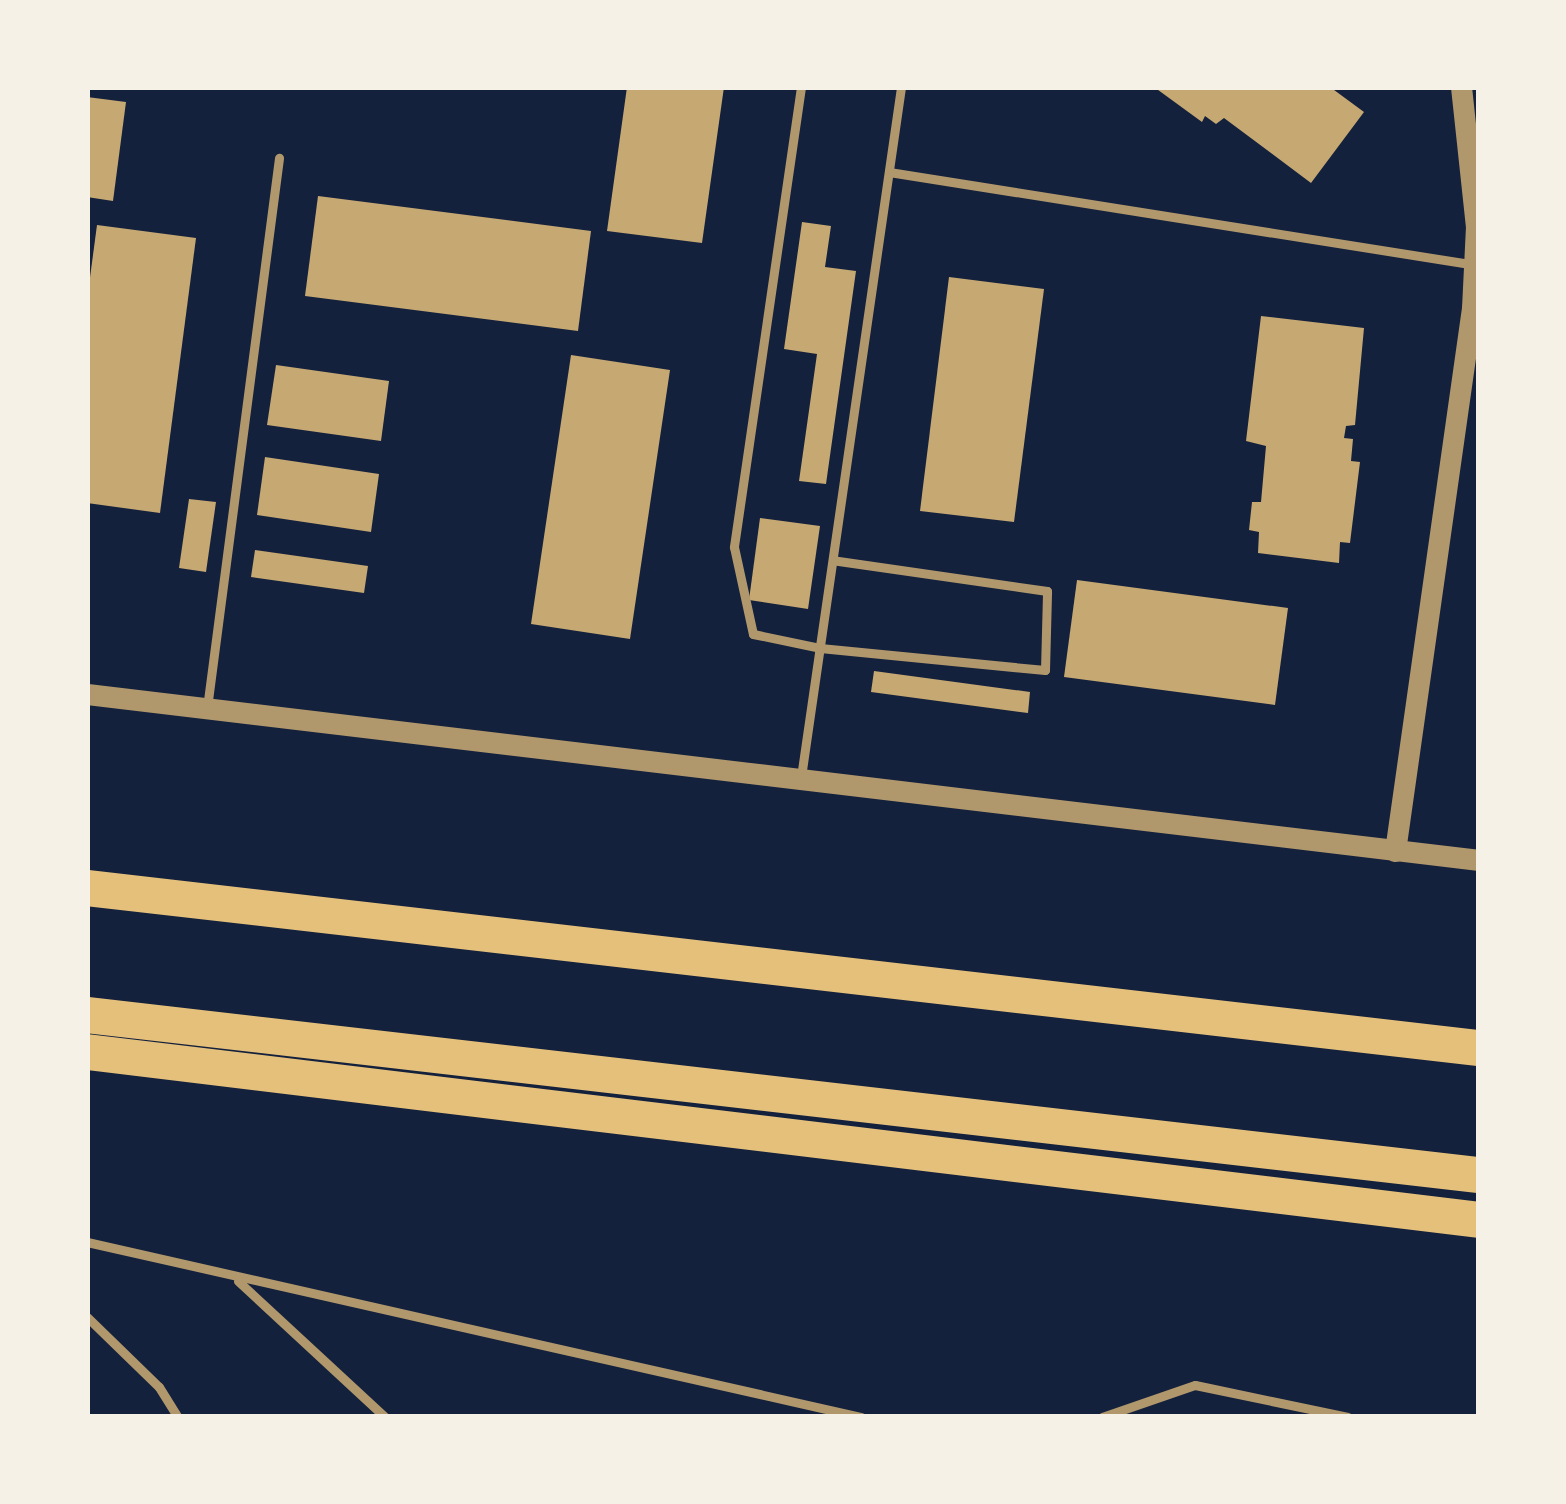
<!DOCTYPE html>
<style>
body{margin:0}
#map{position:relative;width:1566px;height:1504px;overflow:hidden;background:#14213d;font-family:"Golos Text",sans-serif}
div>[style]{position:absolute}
.building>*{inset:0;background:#c6a872}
.service>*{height:9px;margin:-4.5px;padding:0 4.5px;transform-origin:4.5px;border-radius:4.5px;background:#b1986c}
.tertiary>*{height:21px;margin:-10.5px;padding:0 10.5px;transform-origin:10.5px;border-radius:10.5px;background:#b1986c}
.motorway>*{height:36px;margin:-18px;padding:0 18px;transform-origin:18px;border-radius:18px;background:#e5c07b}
span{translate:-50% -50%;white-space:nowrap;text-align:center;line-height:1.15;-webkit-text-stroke:9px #f6f1e7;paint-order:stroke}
.frame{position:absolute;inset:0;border:90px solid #f6f1e7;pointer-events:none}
</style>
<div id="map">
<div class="building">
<div style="clip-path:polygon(627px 87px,724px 87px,702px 243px,607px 231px)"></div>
<div style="clip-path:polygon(1154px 87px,1330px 87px,1364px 112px,1311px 183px,1224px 118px,1216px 124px,1205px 116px,1202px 122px)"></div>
<div style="clip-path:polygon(87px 97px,126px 102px,113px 201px,87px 197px)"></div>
<div style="clip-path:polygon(318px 196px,591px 231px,578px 331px,305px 296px)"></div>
<div style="clip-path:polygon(802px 222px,831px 226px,825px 267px,856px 271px,826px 484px,799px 481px,817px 354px,784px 349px)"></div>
<div style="clip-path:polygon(97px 225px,196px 238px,160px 513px,87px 503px,87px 300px)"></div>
<div style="clip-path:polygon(949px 277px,1044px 289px,1014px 522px,920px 511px)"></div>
<div style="clip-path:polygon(1261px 316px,1364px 328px,1355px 425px,1346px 426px,1344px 438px,1353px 439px,1351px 461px,1360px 462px,1350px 543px,1340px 542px,1339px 563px,1258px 553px,1259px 532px,1249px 530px,1252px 502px,1261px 502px,1266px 446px,1246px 441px)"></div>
<div style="clip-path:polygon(571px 355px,670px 370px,630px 639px,531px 624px)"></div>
<div style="clip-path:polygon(276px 365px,389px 381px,381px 441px,267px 425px)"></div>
<div style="clip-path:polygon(265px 457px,379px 474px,371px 532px,257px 515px)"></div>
<div style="clip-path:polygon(189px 499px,216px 502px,206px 572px,179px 568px)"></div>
<div style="clip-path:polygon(760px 518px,820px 526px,808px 609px,749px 600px)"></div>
<div style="clip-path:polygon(255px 550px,368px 566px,364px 593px,251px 577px)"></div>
<div style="clip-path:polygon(1077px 580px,1288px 608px,1275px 705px,1064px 677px)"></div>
<div style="clip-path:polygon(874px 671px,1030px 692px,1028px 713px,871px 692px)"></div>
</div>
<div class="service">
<div style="left:801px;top:87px;width:465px;rotate:98.3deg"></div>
<div style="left:734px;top:547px;width:89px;rotate:77.7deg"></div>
<div style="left:753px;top:634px;width:68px;rotate:11.8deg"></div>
<div style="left:820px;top:648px;width:226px;rotate:5.6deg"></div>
<div style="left:1045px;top:670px;width:79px;rotate:-88.5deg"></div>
<div style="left:1047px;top:591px;width:216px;rotate:-171.8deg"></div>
<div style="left:889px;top:172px;width:588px;rotate:9deg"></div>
<div style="left:207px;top:708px;width:555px;rotate:-82.54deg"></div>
<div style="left:801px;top:777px;width:697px;rotate:-81.75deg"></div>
<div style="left:87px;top:1242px;width:794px;rotate:12.74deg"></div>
<div style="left:238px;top:1281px;width:200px;rotate:42.8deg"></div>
<div style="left:87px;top:1317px;width:100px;rotate:44.2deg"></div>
<div style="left:159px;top:1387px;width:36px;rotate:58deg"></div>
<div style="left:1102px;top:1417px;width:98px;rotate:-19deg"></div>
<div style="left:1195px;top:1385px;width:156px;rotate:11.8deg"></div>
</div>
<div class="tertiary">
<div style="left:87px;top:694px;width:1402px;rotate:6.8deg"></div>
<div style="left:1395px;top:851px;width:548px;rotate:-81.93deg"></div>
<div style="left:1472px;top:308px;width:81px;rotate:-87.2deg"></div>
<div style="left:1476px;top:227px;width:141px;rotate:-96.1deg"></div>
</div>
<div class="motorway">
<div style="left:87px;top:888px;width:1401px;rotate:6.56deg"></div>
<div style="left:87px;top:1015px;width:1401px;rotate:6.56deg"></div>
<div style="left:87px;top:1052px;width:1402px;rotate:6.88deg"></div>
</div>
<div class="frame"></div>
</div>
